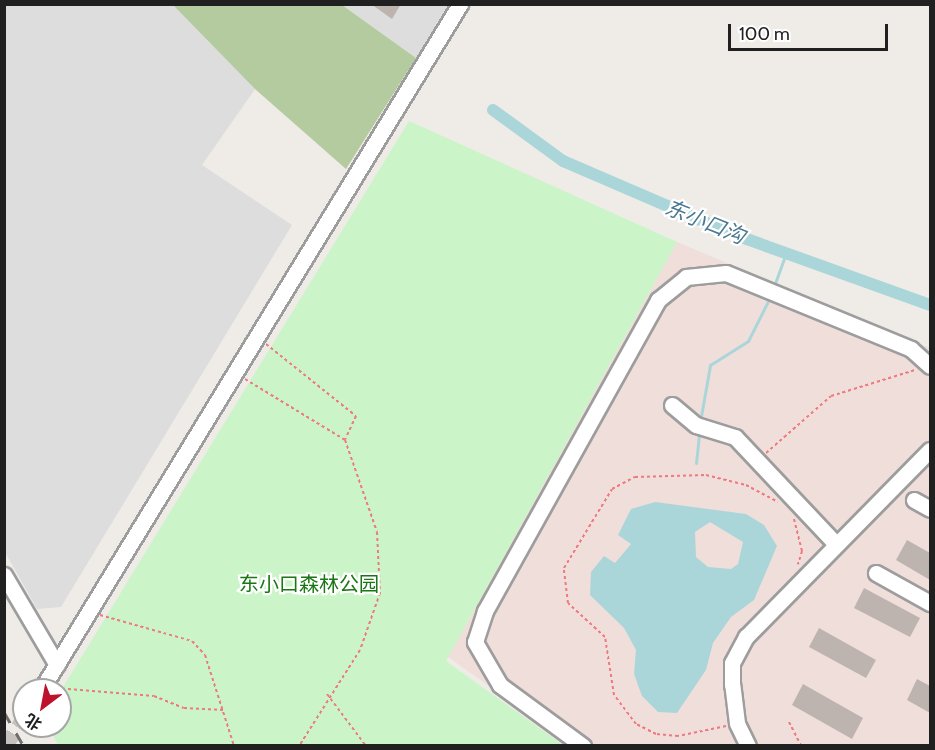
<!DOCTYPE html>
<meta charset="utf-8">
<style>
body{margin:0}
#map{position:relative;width:935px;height:750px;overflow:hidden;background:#efebe7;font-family:Cabin,"Noto Sans SC",sans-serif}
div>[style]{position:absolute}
.residential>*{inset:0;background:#ddd}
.military>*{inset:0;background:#f0dedb}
.forest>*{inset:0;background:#b3cb9f}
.park>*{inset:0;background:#cbf5c8}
.water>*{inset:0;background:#abd6d9}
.stream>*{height:3px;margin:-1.5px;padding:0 1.5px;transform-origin:1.5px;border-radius:1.5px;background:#abd6d9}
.canal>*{height:12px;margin:-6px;padding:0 6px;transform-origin:6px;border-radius:6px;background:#abd6d9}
.building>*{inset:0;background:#bdb4b0}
.minor-tunnel>*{height:15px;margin-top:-7.5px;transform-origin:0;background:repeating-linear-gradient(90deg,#c6c2bf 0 15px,transparent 0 23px)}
.path>*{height:2px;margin-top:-1px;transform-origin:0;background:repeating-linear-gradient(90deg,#ee797e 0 3px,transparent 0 6px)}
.roads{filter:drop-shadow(2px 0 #9d9d9d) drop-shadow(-2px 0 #9d9d9d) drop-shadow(0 2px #9d9d9d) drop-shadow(0 -2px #9d9d9d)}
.minor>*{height:15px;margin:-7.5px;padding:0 7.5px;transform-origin:7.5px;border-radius:7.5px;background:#fff}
.rail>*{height:3px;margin-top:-1.5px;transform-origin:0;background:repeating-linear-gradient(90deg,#6e6e6e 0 12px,transparent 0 24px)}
span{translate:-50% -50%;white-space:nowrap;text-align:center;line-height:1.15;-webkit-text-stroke:4.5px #fff;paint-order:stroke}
.park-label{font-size:20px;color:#1b7615}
.water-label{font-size:21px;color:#497891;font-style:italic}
.frame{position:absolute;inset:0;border:6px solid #202020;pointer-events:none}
.north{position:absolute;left:12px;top:678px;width:60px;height:60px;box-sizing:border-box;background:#fff;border:2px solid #a6a6a6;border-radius:50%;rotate:212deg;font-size:16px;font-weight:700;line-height:24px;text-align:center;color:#202020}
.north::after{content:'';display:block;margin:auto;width:21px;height:27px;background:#be112b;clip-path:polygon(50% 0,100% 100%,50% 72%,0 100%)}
.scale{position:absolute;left:728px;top:24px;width:160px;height:27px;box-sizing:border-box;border:3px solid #202020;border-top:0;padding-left:8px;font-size:18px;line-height:21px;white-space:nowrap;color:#202020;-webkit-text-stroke:4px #fff;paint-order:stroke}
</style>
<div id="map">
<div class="residential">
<div style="clip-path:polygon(4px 5px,173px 5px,255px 89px,202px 165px,292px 225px,61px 607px,37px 609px,5px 552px)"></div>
<div style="clip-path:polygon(342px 5px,448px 5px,416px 58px)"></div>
</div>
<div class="military">
<div style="clip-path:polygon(677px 242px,930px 348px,930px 745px,573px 745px,448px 657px)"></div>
</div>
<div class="forest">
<div style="clip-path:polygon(173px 5px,342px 5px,416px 58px,346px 169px,255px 89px)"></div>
</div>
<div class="park">
<div style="clip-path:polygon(409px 121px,677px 242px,446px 661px,563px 745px,58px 745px,48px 726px,60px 726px,60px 692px)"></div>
</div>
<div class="water">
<div style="clip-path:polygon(evenodd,655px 502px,746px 514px,764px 525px,777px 546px,754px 600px,731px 617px,713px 643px,706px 670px,677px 713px,658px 712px,642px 696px,634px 674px,636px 650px,624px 628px,590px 595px,591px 572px,604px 556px,615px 563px,631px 544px,618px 535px,631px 509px,655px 502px,710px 522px,743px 542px,738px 564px,731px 569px,708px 567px,696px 557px,695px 532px,710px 522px)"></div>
</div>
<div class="stream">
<div style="left:774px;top:286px;width:35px;rotate:-70deg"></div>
<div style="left:700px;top:422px;width:58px;rotate:-80deg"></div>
<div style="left:710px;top:365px;width:45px;rotate:-32.3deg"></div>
<div style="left:748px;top:341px;width:51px;rotate:-63.4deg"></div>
<div style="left:696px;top:463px;width:31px;rotate:-84deg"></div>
</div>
<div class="canal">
<div style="left:493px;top:110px;width:87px;rotate:36.1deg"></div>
<div style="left:563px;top:161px;width:182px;rotate:23.3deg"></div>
<div style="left:730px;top:233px;width:213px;rotate:19.8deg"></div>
</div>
<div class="building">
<div style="clip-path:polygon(371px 4px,401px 4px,392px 19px)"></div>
<div style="clip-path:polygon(907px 540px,930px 553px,930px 580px,896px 560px)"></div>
<div style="clip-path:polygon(864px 588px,920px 618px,910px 637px,854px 608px)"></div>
<div style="clip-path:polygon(819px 628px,876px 660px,866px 678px,809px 647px)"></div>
<div style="clip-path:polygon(917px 679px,930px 686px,930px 713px,907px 700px)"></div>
<div style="clip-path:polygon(803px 684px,863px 718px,852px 739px,792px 705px)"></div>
</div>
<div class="minor-tunnel">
<div style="left:5px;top:746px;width:34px;rotate:-56deg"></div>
</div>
<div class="path">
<div style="left:266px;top:344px;width:115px;rotate:38.7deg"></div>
<div style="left:356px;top:416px;width:26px;rotate:115deg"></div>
<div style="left:345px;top:440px;width:97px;rotate:70.8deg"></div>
<div style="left:377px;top:532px;width:61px;rotate:87.2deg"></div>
<div style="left:380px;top:593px;width:60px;rotate:109.3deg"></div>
<div style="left:360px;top:650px;width:114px;rotate:122.4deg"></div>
<div style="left:245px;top:379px;width:117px;rotate:31.4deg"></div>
<div style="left:766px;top:453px;width:86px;rotate:-41.2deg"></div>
<div style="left:831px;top:396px;width:88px;rotate:-17.2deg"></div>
<div style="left:794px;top:519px;width:33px;rotate:76deg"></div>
<div style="left:802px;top:551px;width:14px;rotate:107deg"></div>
<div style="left:100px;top:615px;width:96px;rotate:15.8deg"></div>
<div style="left:192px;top:641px;width:19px;rotate:47deg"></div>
<div style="left:205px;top:655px;width:96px;rotate:72.3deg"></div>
<div style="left:56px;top:688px;width:98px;rotate:4.7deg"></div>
<div style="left:154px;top:696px;width:32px;rotate:22deg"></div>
<div style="left:184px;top:708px;width:40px;rotate:2.9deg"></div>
<div style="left:327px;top:694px;width:65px;rotate:53.1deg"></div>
<div style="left:789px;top:722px;width:27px;rotate:63deg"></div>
<div style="left:726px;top:726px;width:49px;rotate:168.2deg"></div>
<div style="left:678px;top:736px;width:22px;rotate:-175deg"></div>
<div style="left:656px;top:734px;width:22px;rotate:-153deg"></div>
<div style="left:636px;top:724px;width:36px;rotate:-127deg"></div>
<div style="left:614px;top:695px;width:59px;rotate:-98.8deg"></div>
<div style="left:605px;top:637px;width:50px;rotate:-137.4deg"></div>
<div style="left:568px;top:603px;width:35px;rotate:-97deg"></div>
<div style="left:564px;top:568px;width:92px;rotate:-58.7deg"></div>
<div style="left:612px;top:489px;width:26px;rotate:-28deg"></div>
<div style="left:635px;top:477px;width:71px;rotate:-1.6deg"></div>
<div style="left:706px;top:475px;width:41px;rotate:14deg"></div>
<div style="left:746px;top:485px;width:36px;rotate:28deg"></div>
</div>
<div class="roads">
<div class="minor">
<div style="left:672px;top:405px;width:31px;rotate:40deg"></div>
<div style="left:696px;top:425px;width:41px;rotate:17.1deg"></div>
<div style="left:735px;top:437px;width:146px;rotate:46.7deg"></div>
<div style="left:914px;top:500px;width:18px;rotate:29deg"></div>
<div style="left:876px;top:573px;width:62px;rotate:29.1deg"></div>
<div style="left:4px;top:575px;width:104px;rotate:59.5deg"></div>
<div style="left:41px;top:690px;width:804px;rotate:-58.58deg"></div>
<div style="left:583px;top:746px;width:103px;rotate:-143.7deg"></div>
<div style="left:500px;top:685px;width:50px;rotate:-120.2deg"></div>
<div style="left:475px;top:642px;width:33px;rotate:-72deg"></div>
<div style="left:485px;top:611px;width:356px;rotate:-60.9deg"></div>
<div style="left:658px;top:300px;width:36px;rotate:-39deg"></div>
<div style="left:686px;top:277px;width:40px;rotate:-5.7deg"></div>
<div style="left:726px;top:273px;width:200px;rotate:22.3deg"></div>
<div style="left:911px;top:349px;width:25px;rotate:42deg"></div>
<div style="left:748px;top:746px;width:25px;rotate:-116deg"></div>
<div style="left:737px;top:723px;width:38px;rotate:-97deg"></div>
<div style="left:732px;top:685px;width:22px;rotate:-90deg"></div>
<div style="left:732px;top:663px;width:30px;rotate:-62deg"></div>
<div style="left:746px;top:637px;width:262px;rotate:-45.5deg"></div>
</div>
</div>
<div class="rail">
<div style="left:4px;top:712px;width:39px;rotate:60deg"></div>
</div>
<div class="park-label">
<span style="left:309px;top:584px">东小口森林公园</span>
</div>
<div class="water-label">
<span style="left:705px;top:222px;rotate:22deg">东小口沟</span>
</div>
<div class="frame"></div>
<div class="north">北</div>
<div class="scale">100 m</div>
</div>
